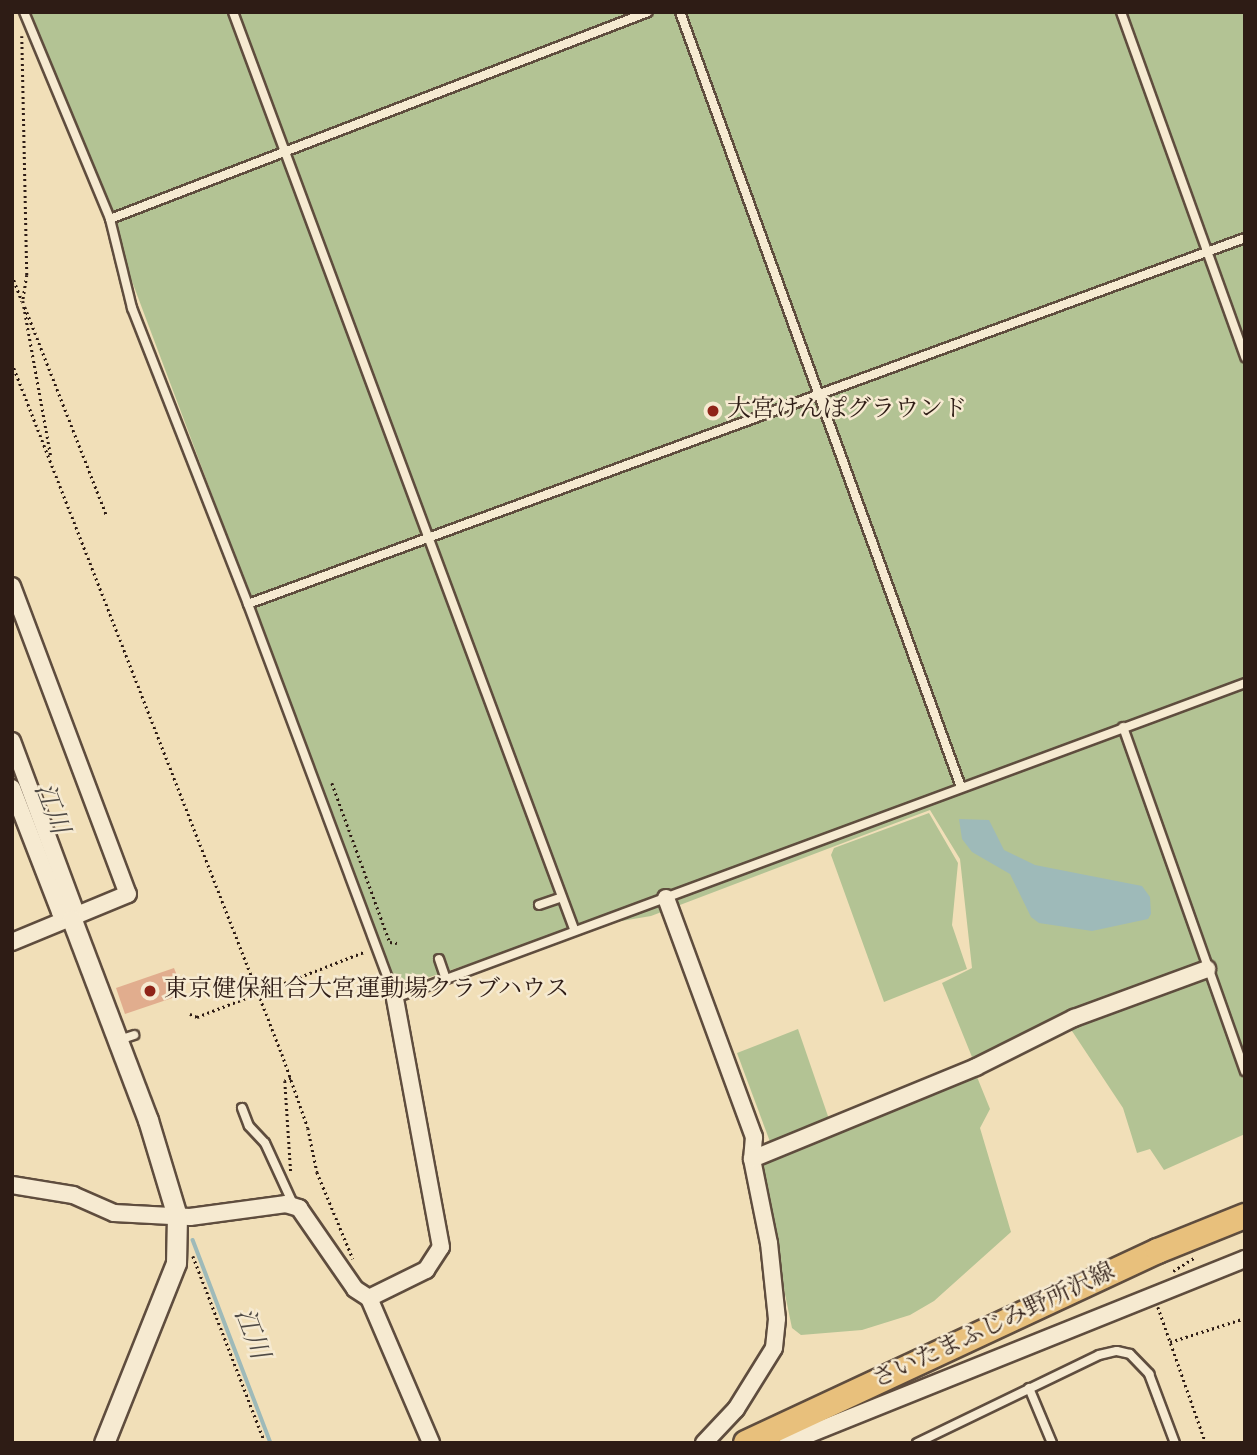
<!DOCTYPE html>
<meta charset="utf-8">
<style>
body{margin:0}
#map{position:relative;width:1257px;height:1455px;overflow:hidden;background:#f1dfb8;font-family:"Sorts Mill Goudy","Noto Serif JP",serif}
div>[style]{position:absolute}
.green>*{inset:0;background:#b3c394}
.water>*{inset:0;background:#9ebab9}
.stream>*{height:3.5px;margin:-1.75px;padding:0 1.75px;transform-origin:1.75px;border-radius:1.75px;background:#9ebab9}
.building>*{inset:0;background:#e1ad8e}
.path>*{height:2.5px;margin-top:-1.25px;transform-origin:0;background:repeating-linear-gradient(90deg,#2e1c15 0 2px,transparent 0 5.5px)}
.roads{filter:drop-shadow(2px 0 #5f4d3e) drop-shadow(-2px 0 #5f4d3e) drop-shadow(0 2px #5f4d3e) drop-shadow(0 -2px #5f4d3e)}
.service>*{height:8px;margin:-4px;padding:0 4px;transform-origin:4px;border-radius:4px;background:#f6ead1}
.minor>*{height:16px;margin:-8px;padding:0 8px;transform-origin:8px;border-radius:8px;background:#f6ead1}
.tertiary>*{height:19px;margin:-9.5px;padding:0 9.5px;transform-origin:9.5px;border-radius:9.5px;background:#f6ead1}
.primary>*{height:24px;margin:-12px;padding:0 12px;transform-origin:12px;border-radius:12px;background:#e8c07c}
.dots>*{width:19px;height:19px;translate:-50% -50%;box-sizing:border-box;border:4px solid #f6ead1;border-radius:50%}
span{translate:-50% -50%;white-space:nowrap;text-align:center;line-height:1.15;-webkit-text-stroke:5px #f6ead1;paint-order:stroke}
.poi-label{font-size:24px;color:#2e1c15}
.left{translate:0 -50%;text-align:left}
.street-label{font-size:24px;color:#2e1c15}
.water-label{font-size:26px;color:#504b46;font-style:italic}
.frame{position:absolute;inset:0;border:14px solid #2e1c15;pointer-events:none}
</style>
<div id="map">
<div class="green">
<div style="clip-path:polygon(31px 12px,1245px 12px,1245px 1134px,1164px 1170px,1150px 1149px,1137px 1153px,1123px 1108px,1070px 1028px,972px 1057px,942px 983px,972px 968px,960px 859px,930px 810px,651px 916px,574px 929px,397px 988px)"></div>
<div style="clip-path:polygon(929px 813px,958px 863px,952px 925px,967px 969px,884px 1002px,831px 855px,834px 848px)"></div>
<div style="clip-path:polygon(798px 1029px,831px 1125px,772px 1147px,737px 1053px)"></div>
<div style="clip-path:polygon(975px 1072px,990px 1109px,980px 1128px,1011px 1232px,934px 1301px,910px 1315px,862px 1330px,801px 1335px,792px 1328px,758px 1164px)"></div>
</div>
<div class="water">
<div style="clip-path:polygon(959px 819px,989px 820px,1004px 850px,1035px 865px,1142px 886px,1150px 897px,1151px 914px,1148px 919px,1092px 931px,1039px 923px,1031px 917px,1010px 874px,972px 852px,962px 839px)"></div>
</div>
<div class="stream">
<div style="left:193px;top:1240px;width:217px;rotate:69deg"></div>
</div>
<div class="building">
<div style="clip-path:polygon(174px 968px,184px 994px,125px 1014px,116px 988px)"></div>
</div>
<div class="path">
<div style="left:22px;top:36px;width:239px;rotate:88.8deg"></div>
<div style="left:27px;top:275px;width:26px;rotate:99deg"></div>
<div style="left:23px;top:301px;width:158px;rotate:79.8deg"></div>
<div style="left:12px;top:275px;width:28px;rotate:69deg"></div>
<div style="left:25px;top:307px;width:225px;rotate:68.6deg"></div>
<div style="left:12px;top:363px;width:742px;rotate:68.66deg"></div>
<div style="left:282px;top:1054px;width:78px;rotate:70.6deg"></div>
<div style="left:308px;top:1128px;width:45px;rotate:78.4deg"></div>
<div style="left:317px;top:1172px;width:94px;rotate:67.5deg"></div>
<div style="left:332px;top:783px;width:169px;rotate:70deg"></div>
<div style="left:390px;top:942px;width:7px;rotate:8deg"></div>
<div style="left:190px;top:1014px;width:8px;rotate:23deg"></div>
<div style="left:197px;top:1017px;width:181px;rotate:-21.3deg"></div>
<div style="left:291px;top:1078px;width:7px;rotate:153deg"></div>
<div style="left:285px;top:1081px;width:92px;rotate:86.3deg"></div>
<div style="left:193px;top:1256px;width:200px;rotate:68.9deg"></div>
<div style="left:1173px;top:1271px;width:25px;rotate:-32deg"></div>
<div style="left:1158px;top:1307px;width:144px;rotate:70.6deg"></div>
<div style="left:1170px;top:1342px;width:79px;rotate:-17.7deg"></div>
</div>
<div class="roads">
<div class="service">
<div style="left:24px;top:12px;width:224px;rotate:67.4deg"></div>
<div style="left:110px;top:219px;width:92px;rotate:76.1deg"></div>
<div style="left:132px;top:308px;width:318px;rotate:68.6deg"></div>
<div style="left:248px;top:604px;width:421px;rotate:69.5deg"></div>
<div style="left:395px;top:998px;width:906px;rotate:-20.33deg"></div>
<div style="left:233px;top:12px;width:978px;rotate:69.6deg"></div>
<div style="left:680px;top:12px;width:824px;rotate:70.07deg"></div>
<div style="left:1121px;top:12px;width:367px;rotate:70.2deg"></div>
<div style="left:110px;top:219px;width:576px;rotate:-21.04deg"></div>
<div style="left:248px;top:604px;width:1062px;rotate:-20.16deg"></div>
<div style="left:1123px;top:727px;width:365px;rotate:70.5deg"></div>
<div style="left:539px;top:905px;width:24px;rotate:-19deg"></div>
<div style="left:439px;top:959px;width:21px;rotate:71deg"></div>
<div style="left:119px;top:1040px;width:16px;rotate:-18deg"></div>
<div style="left:242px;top:1108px;width:19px;rotate:69deg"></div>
<div style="left:249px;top:1126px;width:23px;rotate:47deg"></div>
<div style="left:265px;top:1143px;width:69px;rotate:65.3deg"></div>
<div style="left:1029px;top:1388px;width:60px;rotate:67.3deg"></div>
<div style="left:917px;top:1443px;width:202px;rotate:-25.8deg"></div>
<div style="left:1099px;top:1355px;width:18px;rotate:-13deg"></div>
<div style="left:1117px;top:1351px;width:13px;rotate:13deg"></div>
<div style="left:1130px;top:1354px;width:28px;rotate:46deg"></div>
<div style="left:1149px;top:1374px;width:74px;rotate:69.4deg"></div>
</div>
<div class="minor">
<div style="left:12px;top:586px;width:329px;rotate:69.4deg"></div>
<div style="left:128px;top:894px;width:126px;rotate:157.5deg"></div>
<div style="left:12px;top:741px;width:187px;rotate:69.6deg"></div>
<div style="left:12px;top:788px;width:133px;rotate:68.8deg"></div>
<div style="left:60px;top:912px;width:14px;rotate:34deg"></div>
<div style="left:666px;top:898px;width:255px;rotate:69.8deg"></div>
<div style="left:754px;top:1137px;width:22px;rotate:95deg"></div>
<div style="left:752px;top:1159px;width:86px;rotate:78.6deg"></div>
<div style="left:769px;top:1243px;width:76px;rotate:84deg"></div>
<div style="left:777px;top:1319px;width:29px;rotate:96deg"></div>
<div style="left:774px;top:1348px;width:72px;rotate:121.9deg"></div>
<div style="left:736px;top:1409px;width:47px;rotate:133.3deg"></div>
<div style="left:752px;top:1159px;width:242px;rotate:-22.3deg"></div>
<div style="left:976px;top:1067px;width:110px;rotate:-26.6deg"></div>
<div style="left:1074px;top:1018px;width:142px;rotate:-20.2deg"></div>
<div style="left:12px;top:1185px;width:62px;rotate:9.3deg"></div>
<div style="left:73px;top:1195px;width:45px;rotate:23.7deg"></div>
<div style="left:114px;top:1213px;width:76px;rotate:3deg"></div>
<div style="left:190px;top:1217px;width:97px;rotate:-7.7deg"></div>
<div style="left:286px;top:1204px;width:14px;rotate:17deg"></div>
<div style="left:299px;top:1208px;width:98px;rotate:55.3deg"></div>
<div style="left:355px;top:1289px;width:17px;rotate:33deg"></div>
<div style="left:369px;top:1298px;width:158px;rotate:66.8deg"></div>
<div style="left:369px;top:1298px;width:64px;rotate:-26.2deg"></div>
<div style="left:426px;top:1270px;width:27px;rotate:-57deg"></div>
<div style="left:441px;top:1247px;width:253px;rotate:-100.5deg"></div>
<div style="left:787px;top:1443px;width:494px;rotate:-21.9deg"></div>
</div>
<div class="tertiary">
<div style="left:72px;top:920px;width:214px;rotate:69.2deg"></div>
<div style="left:148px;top:1120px;width:100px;rotate:73.2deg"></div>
<div style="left:177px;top:1216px;width:47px;rotate:91.2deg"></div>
<div style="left:176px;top:1263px;width:194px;rotate:111.8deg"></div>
</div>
<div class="primary">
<div style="left:746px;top:1443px;width:455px;rotate:-25deg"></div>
<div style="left:1158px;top:1251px;width:94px;rotate:-21.9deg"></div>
</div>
</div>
<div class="dots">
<div style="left:713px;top:411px;background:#8f2418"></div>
<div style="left:150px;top:991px;background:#8f2418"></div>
</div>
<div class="poi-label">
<span class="left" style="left:727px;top:411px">大宮けんぽグラウンド</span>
<span class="left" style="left:164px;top:991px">東京健保組合大宮運動場クラブハウス</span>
</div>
<div class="street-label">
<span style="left:994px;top:1327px;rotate:-25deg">さいたまふじみ野所沢線</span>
</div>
<div class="water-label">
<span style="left:50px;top:809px;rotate:69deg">江川</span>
<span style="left:250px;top:1334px;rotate:69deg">江川</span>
</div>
<div class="frame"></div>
</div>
